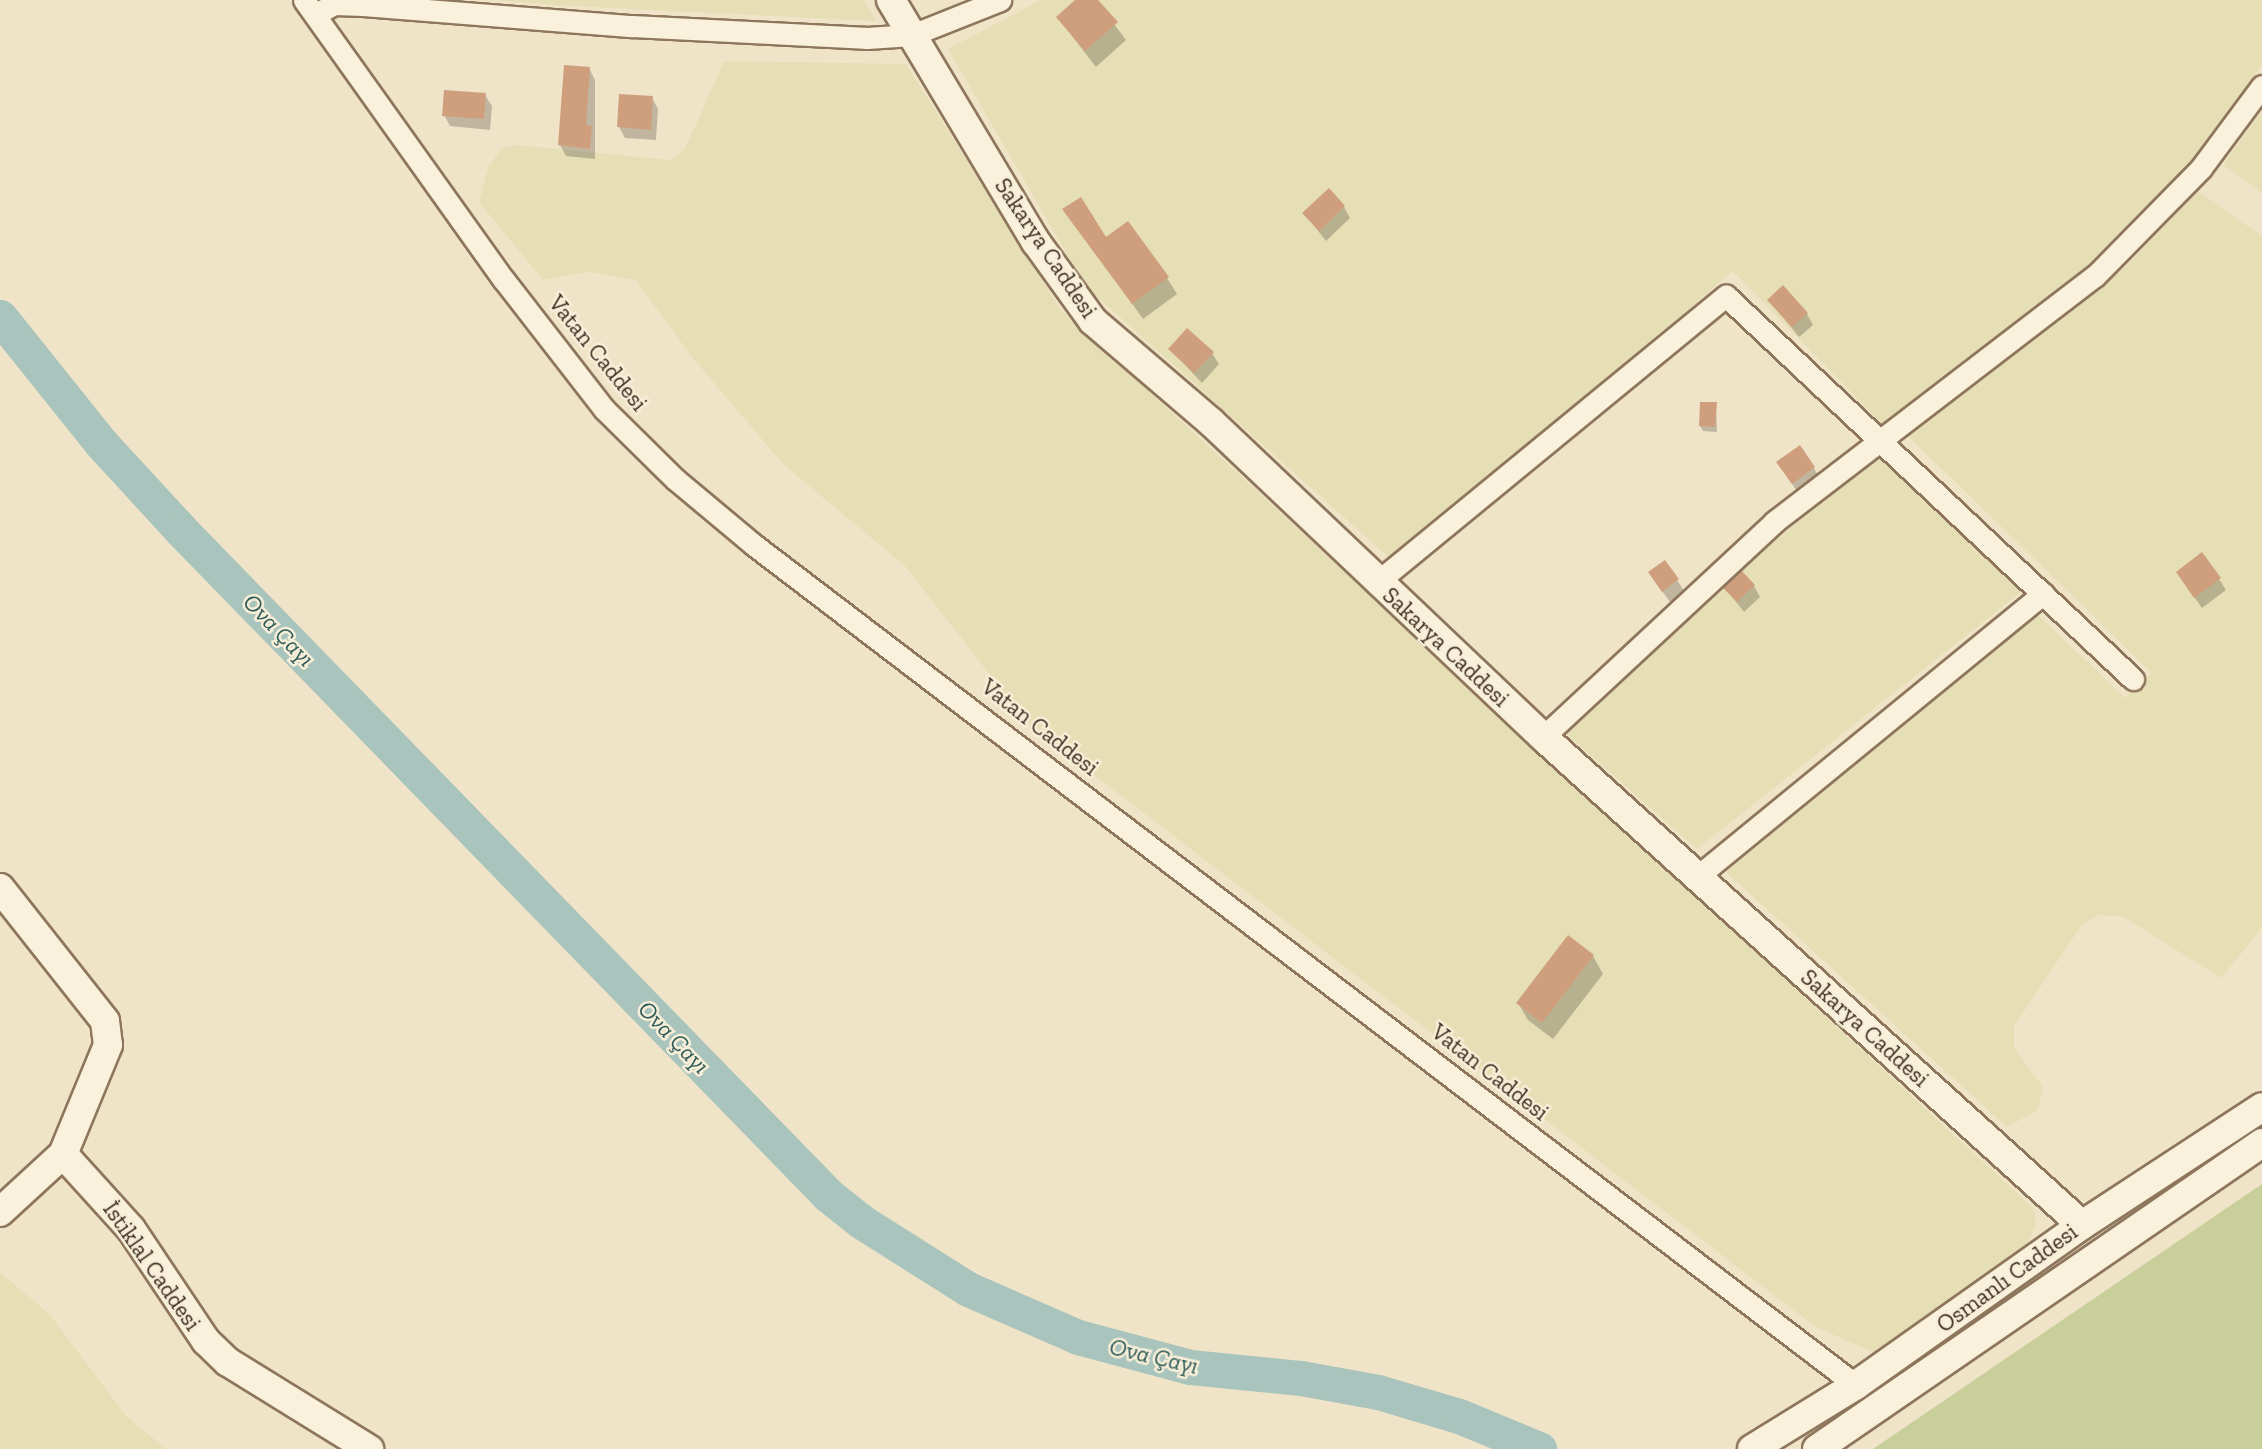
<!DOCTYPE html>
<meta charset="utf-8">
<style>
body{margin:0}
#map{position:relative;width:2262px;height:1449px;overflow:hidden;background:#f0e4c8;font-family:"Zilla Slab",serif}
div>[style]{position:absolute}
.farmland>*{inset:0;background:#e6deb5}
.green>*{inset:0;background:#c9cf9b}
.shadow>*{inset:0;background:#0003}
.river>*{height:35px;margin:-17.5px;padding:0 17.5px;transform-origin:17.5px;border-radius:17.5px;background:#a9c4bc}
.building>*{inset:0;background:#cf9f7d}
.roads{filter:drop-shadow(2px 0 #8d765c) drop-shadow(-2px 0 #8d765c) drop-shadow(0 2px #8d765c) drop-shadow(0 -2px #8d765c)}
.street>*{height:21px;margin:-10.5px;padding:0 10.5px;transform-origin:10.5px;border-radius:10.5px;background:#faf1dc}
.secondary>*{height:28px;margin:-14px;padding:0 14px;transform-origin:14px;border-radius:14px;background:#faf1dc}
span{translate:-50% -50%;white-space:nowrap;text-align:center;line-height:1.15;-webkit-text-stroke:5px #f7eed8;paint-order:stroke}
.street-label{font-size:23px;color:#3d2e20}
.water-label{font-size:24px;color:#2f5d5a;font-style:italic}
</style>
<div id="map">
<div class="farmland">
<div style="clip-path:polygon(496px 0,864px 0,876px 21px,551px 5px)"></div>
<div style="clip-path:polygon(1041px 0,2262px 0,2262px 65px,2183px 171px,2079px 274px,1883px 425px,1733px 271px,1393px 561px,1095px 295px,1071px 261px,948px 49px)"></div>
<div style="clip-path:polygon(724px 61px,906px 64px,1061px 310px,2034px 1209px,2036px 1225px,2028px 1241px,1994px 1277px,1881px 1356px,1816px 1327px,1030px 726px,905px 566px,784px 465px,691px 356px,636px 280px,589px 272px,543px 280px,479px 202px,488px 168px,501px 149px,516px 145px,670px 160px,685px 149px)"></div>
<div style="clip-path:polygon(2262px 111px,2262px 193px,2223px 165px)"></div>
<div style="clip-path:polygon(2198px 191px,2262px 236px,2262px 928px,2221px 978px,2122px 916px,2098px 915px,2081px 926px,2014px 1026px,2014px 1048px,2043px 1087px,2038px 1110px,2007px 1127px,1726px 872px,2037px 614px,2125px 698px,2152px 673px,1908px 436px,2123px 269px)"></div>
<div style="clip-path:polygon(1879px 456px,2021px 592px,1697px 849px,1564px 732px,1749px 562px)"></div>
<div style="clip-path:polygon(0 1272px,50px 1315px,126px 1416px,166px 1449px,0 1449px)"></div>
</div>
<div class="green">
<div style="clip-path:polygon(2262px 1184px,2262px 1449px,1873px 1449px)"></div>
</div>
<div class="shadow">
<div style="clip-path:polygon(1078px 0,1096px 0,1126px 40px,1096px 67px,1058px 18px)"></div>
<div style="clip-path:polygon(589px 68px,595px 80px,595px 159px,566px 156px,560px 145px)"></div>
<div style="clip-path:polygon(485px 95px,492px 106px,490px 130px,450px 126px,444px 115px)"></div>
<div style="clip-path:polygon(652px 98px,658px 109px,656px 140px,625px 138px,619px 127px)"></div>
<div style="clip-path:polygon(1344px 207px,1350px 218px,1326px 241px,1305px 214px)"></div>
<div style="clip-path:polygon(1065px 209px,1167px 278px,1177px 294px,1143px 319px)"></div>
<div style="clip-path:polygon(1769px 300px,1807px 314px,1813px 325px,1799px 337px)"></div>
<div style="clip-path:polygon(1170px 349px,1212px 353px,1219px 364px,1202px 383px)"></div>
<div style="clip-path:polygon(1716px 404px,1717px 432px,1703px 431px,1700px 426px)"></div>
<div style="clip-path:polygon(1814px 468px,1820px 479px,1799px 494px,1785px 474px)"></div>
<div style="clip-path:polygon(2219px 579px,2226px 590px,2202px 608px,2184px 583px)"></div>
<div style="clip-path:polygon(1677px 580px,1684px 591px,1670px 602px,1657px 584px)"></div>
<div style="clip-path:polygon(1754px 586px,1760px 597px,1744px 612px,1725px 588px)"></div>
<div style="clip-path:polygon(1568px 937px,1593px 956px,1603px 974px,1553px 1039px,1528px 1020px,1518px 1003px)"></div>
</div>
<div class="river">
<div style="left:0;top:317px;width:161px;rotate:51.3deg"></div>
<div style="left:101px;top:443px;width:117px;rotate:47.4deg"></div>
<div style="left:180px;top:529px;width:929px;rotate:45.78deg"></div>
<div style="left:828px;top:1195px;width:43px;rotate:38.5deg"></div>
<div style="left:862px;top:1222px;width:125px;rotate:32.3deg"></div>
<div style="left:968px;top:1289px;width:120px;rotate:23.6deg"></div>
<div style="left:1078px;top:1337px;width:116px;rotate:15deg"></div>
<div style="left:1190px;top:1367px;width:112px;rotate:5.7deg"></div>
<div style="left:1301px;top:1378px;width:78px;rotate:10.3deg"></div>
<div style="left:1378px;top:1392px;width:84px;rotate:16.5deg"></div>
<div style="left:1459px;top:1416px;width:87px;rotate:22.4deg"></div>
</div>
<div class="building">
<div style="clip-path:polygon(1075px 0,1098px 0,1118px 22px,1085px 51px,1056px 17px)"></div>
<div style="clip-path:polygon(564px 65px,590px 67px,586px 125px,592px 126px,590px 149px,558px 145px)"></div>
<div style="clip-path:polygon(444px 90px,486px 93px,484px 119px,442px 116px)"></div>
<div style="clip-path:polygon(619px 94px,653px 96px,651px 130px,617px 127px)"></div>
<div style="clip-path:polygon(1329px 188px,1345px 206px,1319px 231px,1302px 213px)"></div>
<div style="clip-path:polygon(1081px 197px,1106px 237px,1128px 221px,1169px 277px,1132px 304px,1062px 209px)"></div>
<div style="clip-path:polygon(1783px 285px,1808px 313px,1792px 327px,1767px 300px)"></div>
<div style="clip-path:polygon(1187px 328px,1214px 352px,1194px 373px,1168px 349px)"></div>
<div style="clip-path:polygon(1700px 402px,1717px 402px,1715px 427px,1699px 426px)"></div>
<div style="clip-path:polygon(1800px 445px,1815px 467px,1792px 484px,1776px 462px)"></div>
<div style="clip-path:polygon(2202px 552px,2221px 578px,2194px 598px,2176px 572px)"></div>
<div style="clip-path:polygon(1665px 560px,1679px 579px,1662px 592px,1648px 572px)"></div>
<div style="clip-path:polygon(1741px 570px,1755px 585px,1737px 602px,1723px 588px)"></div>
<div style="clip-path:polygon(1568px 935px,1594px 955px,1542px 1023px,1516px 1003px)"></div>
</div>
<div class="roads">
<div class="street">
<div style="left:304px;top:0;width:344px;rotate:54.5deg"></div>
<div style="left:504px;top:280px;width:163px;rotate:52.2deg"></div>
<div style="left:604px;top:409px;width:100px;rotate:44.6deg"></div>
<div style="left:675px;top:479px;width:103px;rotate:39.9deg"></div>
<div style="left:754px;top:545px;width:1386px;rotate:37.32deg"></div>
<div style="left:316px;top:14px;width:21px;rotate:-29deg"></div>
<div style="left:334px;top:4px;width:29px;rotate:2deg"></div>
<div style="left:363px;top:5px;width:270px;rotate:4.5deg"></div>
<div style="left:632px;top:26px;width:235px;rotate:2.9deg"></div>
<div style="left:867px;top:38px;width:45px;rotate:-3.8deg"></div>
<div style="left:912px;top:35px;width:95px;rotate:-21.7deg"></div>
<div style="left:1376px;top:583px;width:453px;rotate:-39.4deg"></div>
<div style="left:1726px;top:296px;width:559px;rotate:43.26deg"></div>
<div style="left:1543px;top:737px;width:316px;rotate:-42.9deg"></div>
<div style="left:1774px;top:522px;width:404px;rotate:-37.5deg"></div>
<div style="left:2095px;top:276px;width:151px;rotate:-45.5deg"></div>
<div style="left:2201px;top:168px;width:102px;rotate:-53.4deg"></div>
<div style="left:1698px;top:876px;width:446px;rotate:-39.3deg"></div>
</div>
<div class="secondary">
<div style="left:891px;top:0;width:282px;rotate:59.1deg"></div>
<div style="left:1036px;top:242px;width:97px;rotate:54.2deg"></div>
<div style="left:1093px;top:321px;width:155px;rotate:40.6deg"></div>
<div style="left:1211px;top:422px;width:458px;rotate:43.5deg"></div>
<div style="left:1543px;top:737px;width:727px;rotate:42.16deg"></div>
<div style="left:0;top:888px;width:169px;rotate:51.7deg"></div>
<div style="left:105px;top:1021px;width:24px;rotate:83deg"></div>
<div style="left:108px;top:1045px;width:118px;rotate:112.4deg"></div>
<div style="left:63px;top:1154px;width:101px;rotate:47.8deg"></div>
<div style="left:131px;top:1229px;width:135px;rotate:56.2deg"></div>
<div style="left:206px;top:1341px;width:30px;rotate:44deg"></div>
<div style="left:228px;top:1362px;width:166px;rotate:31.7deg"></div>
<div style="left:0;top:1212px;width:86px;rotate:-42.6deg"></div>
<div style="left:1752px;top:1449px;width:122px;rotate:-31.6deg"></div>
<div style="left:1856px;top:1385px;width:277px;rotate:-35.3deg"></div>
<div style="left:2082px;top:1225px;width:215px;rotate:-33.2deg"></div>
<div style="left:1817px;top:1449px;width:540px;rotate:-34.51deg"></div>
</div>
</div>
<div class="street-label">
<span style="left:1046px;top:248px;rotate:56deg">Sakarya Caddesi</span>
<span style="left:598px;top:353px;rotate:51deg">Vatan Caddesi</span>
<span style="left:1446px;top:647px;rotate:43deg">Sakarya Caddesi</span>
<span style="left:1040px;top:727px;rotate:38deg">Vatan Caddesi</span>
<span style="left:1865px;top:1028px;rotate:42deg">Sakarya Caddesi</span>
<span style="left:1490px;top:1072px;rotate:38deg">Vatan Caddesi</span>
<span style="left:152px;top:1266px;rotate:55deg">İstiklal Caddesi</span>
<span style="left:2007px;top:1278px;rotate:-36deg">Osmanlı Caddesi</span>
</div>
<div class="water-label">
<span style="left:279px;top:630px;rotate:46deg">Ova Çayı</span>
<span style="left:674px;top:1037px;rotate:46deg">Ova Çayı</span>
<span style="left:1154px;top:1356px;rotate:13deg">Ova Çayı</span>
</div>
</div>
